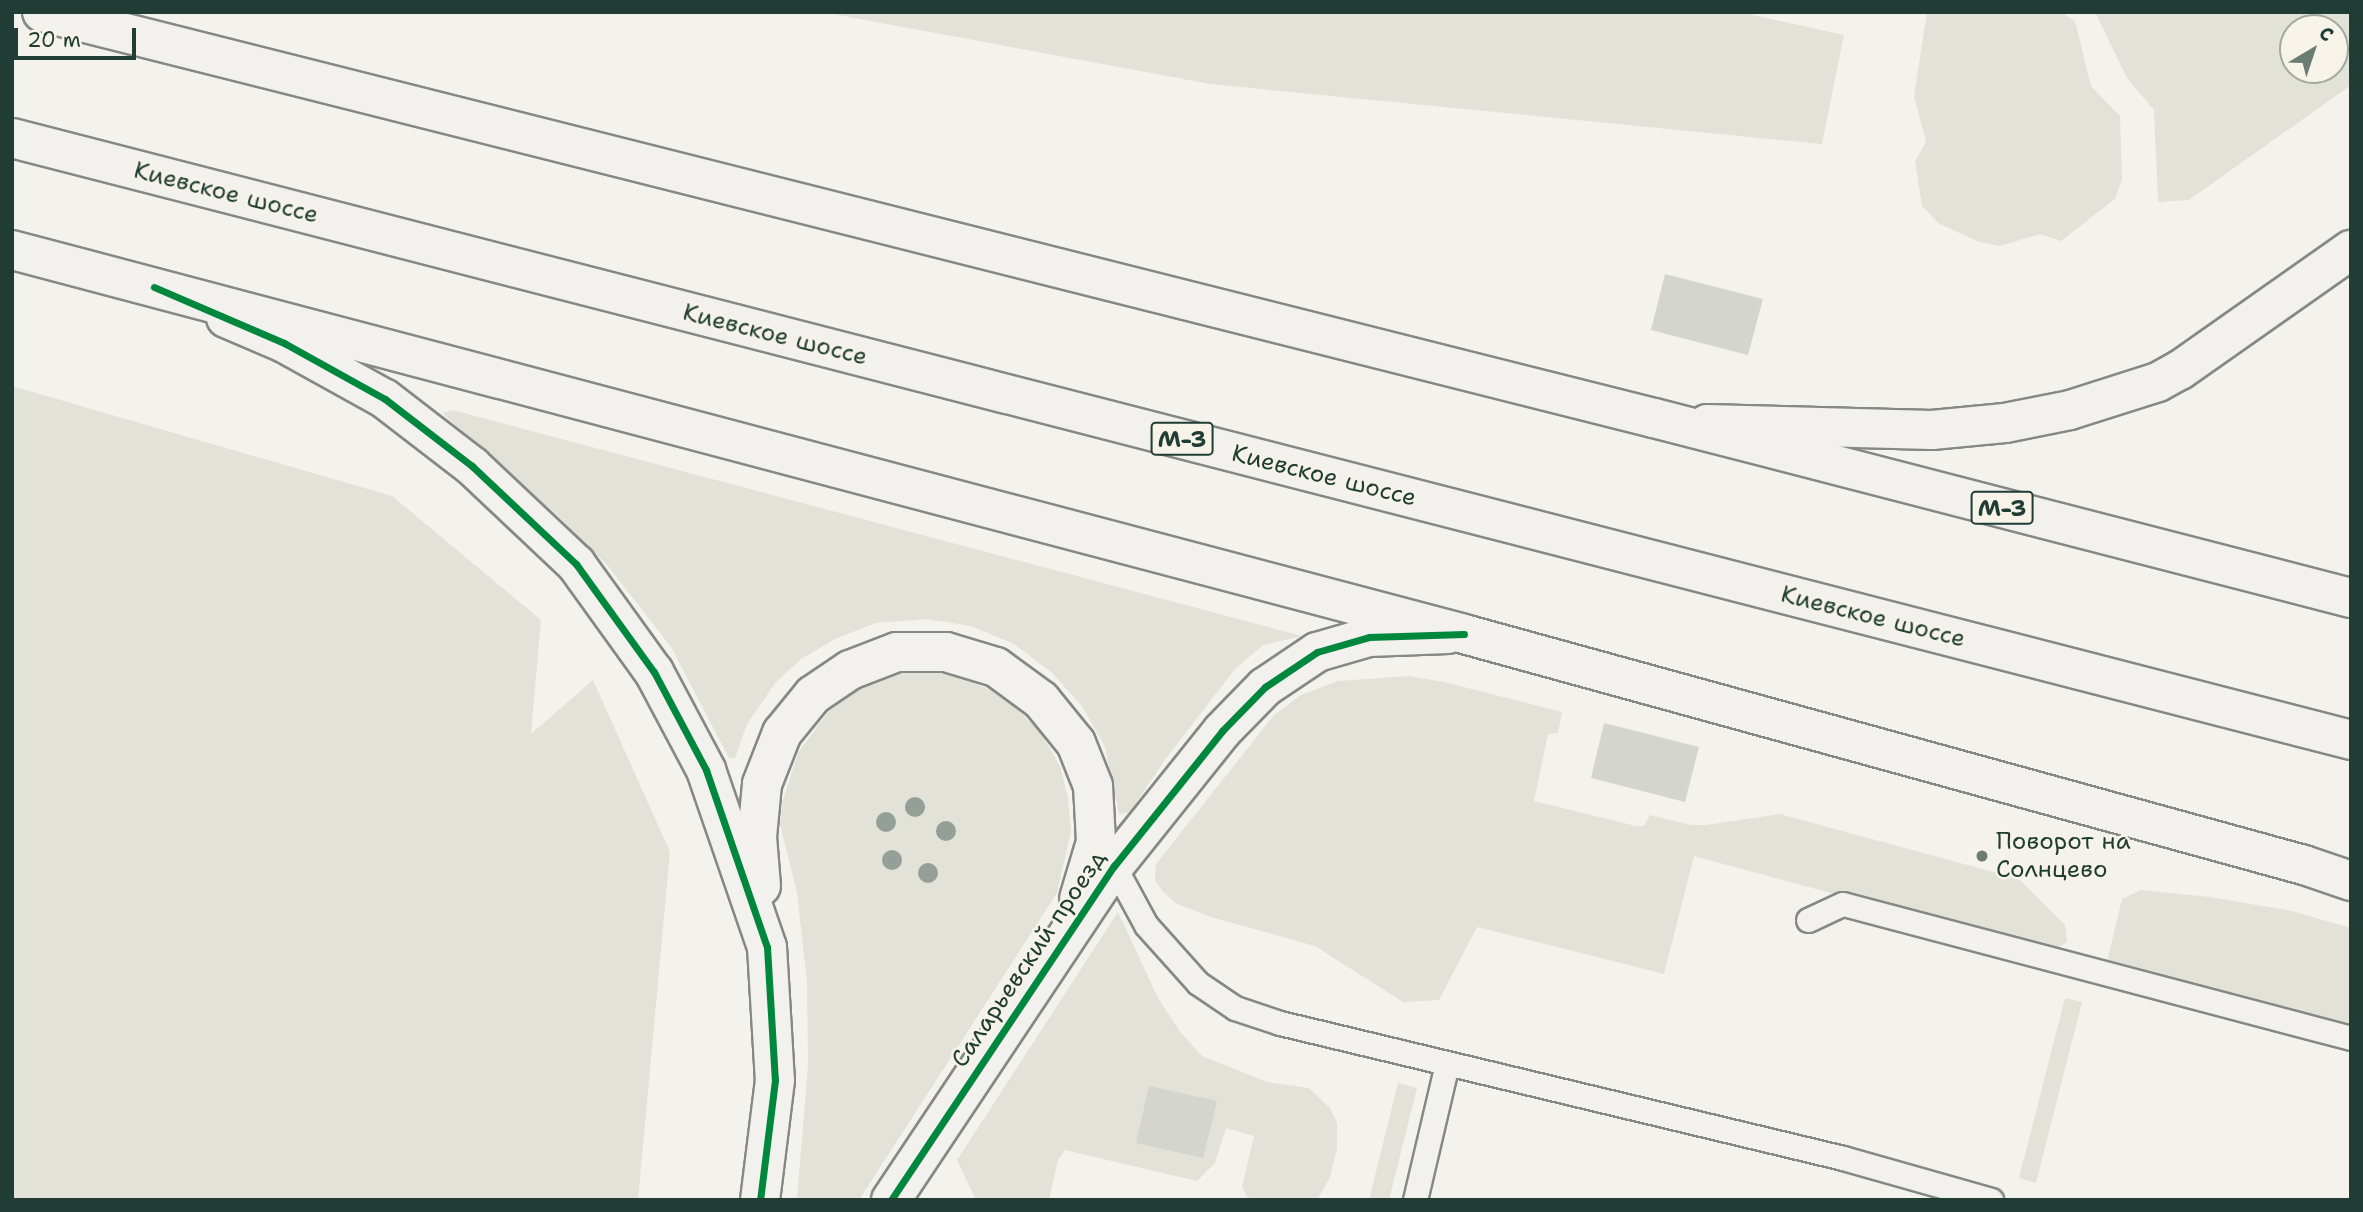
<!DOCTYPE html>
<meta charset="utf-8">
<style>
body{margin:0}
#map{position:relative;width:2363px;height:1212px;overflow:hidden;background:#f4f2ec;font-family:"Shantell Sans",sans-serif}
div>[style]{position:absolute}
.green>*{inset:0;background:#e2e2d9}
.building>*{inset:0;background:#d5d5d0}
.roads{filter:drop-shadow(2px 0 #848985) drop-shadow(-2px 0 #848985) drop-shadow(0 2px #848985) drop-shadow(0 -2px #848985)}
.service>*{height:23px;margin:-11.5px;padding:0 11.5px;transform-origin:11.5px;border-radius:11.5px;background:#f2f1ed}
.tertiary>*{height:38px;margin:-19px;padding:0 19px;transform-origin:19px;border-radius:19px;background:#f2f1ed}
.secondary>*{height:38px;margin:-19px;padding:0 19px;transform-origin:19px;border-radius:19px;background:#f2f1ed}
.trunk>*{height:38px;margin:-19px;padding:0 19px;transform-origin:19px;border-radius:19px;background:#f2f1ed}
.cycleway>*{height:7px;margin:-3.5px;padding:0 3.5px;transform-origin:3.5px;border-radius:3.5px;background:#00873e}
.trees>*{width:20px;height:20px;margin:-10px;border-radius:50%;background:#939f97}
.dots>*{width:19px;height:19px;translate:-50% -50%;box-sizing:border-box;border:4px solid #f7f3e8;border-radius:50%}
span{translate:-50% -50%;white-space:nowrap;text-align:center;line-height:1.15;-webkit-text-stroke:5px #f7f3e8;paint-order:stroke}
.shield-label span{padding:2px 5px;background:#f7f3e8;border:2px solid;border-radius:5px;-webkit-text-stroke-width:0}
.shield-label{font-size:23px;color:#1f3d34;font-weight:700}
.street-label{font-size:24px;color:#1f3d34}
.poi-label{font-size:24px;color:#1f3d34}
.left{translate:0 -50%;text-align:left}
.frame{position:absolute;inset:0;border:14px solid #1f3d34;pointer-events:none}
.north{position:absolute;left:2279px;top:14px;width:70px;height:70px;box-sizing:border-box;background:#f7f3e8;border:2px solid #a1aaa0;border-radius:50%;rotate:39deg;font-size:19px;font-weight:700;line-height:28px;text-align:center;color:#1f3d34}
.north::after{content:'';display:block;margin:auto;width:24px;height:32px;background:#6a7c74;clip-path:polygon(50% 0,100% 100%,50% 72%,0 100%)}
.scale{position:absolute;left:14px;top:28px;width:122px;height:32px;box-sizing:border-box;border:4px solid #1f3d34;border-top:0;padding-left:9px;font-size:21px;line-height:24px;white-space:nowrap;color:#1f3d34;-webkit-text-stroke:5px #f7f3e8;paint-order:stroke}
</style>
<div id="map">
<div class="green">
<div style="clip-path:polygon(822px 12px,1739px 12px,1844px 35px,1822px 144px,1210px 84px)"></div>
<div style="clip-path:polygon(1927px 12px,2061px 12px,2075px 21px,2091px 86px,2120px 116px,2122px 179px,2115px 199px,2061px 241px,2040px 234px,2000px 246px,1979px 242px,1938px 223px,1922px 206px,1915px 161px,1926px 142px,1914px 96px)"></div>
<div style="clip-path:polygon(evenodd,2095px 12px,2351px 12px,2351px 85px,2189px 200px,2158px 202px,2154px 110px,2127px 78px,2095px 12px,2293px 28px,2335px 28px,2335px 70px,2293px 70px,2293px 28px)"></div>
<div style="clip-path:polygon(12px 386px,392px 496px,541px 620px,531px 734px,593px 680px,670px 852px,638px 1200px,12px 1200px)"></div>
<div style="clip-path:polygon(453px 410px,1302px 636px,1263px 645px,1235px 669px,1164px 761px,1130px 812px,1119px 814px,1105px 747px,1082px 706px,1052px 673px,1014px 644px,971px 626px,927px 619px,876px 623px,837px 638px,801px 659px,776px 682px,747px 724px,735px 758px,729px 758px,671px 647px,608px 566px,559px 517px,442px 413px)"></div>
<div style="clip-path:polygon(896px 671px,927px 671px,960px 677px,993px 691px,1018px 710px,1041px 733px,1060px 766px,1068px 798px,1071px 831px,1057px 893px,859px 1200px,797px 1200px,808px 1065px,807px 981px,797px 893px,780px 824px,783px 800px,798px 753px,828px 712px,849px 692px)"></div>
<div style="clip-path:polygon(1409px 676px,1444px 682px,1562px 712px,1558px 733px,1548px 734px,1534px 801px,1636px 826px,1644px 826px,1650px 815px,1691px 825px,1706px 825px,1780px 814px,2019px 879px,2065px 925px,2067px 942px,2050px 952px,1694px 856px,1664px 974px,1477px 927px,1439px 1000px,1403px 1002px,1315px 946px,1211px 917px,1177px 904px,1163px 892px,1155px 880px,1156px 864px,1274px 715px,1301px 695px,1338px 681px)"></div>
<div style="clip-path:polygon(2141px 890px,2209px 897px,2292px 911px,2351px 928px,2351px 1034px,2106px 966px,2122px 899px)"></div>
<div style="clip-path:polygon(1118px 912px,1158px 998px,1181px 1033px,1202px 1056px,1267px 1082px,1309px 1088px,1330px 1108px,1337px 1123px,1337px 1149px,1330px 1177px,1317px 1200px,1252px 1200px,1247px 1197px,1242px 1187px,1254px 1136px,1226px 1128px,1215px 1163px,1197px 1181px,1065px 1150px,1058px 1160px,1049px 1200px,976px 1200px,957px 1160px)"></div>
<div style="clip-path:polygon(2065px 998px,2082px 1002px,2036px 1183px,2019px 1178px)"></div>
<div style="clip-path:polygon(1398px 1083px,1417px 1088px,1389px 1200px,1369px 1200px)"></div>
</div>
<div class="building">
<div style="clip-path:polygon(1665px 274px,1763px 299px,1748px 355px,1651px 330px)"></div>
<div style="clip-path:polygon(1604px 723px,1699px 747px,1685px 802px,1591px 778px)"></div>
<div style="clip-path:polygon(1149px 1086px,1217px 1101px,1203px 1158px,1136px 1143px)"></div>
</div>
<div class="roads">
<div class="service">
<div style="left:1114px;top:866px;width:67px;rotate:61.5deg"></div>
<div style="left:1146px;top:925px;width:78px;rotate:48.1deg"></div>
<div style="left:1198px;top:983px;width:45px;rotate:34deg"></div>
<div style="left:1235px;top:1008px;width:47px;rotate:18.4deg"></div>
<div style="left:1280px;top:1023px;width:579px;rotate:13.48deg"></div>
<div style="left:1843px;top:1158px;width:154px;rotate:15.8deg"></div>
<div style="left:1808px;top:920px;width:38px;rotate:-25deg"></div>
<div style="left:1843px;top:904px;width:525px;rotate:14.78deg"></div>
<div style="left:1415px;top:1200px;width:140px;rotate:-76.8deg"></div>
</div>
<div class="tertiary">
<div style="left:226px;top:318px;width:63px;rotate:23.3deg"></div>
<div style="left:284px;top:343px;width:115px;rotate:29deg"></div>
<div style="left:385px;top:399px;width:110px;rotate:37.6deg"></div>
<div style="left:472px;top:466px;width:143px;rotate:43.3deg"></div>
<div style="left:576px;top:564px;width:133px;rotate:54.2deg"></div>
<div style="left:654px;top:672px;width:111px;rotate:62deg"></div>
<div style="left:706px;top:770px;width:187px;rotate:71deg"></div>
<div style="left:767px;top:947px;width:133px;rotate:86.6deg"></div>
<div style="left:775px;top:1080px;width:121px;rotate:97.1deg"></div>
<div style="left:761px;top:886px;width:49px;rotate:-94.7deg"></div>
<div style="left:757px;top:837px;width:53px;rotate:-84.6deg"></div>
<div style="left:762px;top:784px;width:55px;rotate:-68.6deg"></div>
<div style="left:782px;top:733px;width:49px;rotate:-50.8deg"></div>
<div style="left:813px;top:695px;width:45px;rotate:-34deg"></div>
<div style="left:850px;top:670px;width:50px;rotate:-21deg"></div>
<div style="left:897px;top:652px;width:49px"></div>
<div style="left:946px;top:652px;width:52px;rotate:16.7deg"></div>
<div style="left:996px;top:667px;width:56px;rotate:36.3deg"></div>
<div style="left:1041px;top:700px;width:55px;rotate:50.9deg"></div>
<div style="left:1076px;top:743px;width:46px;rotate:68.4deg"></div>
<div style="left:1093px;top:786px;width:56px;rotate:86.9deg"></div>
<div style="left:1096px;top:842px;width:59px;rotate:106.6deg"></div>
<div style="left:891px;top:1200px;width:402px;rotate:-56.3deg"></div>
<div style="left:1114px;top:866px;width:173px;rotate:-51.3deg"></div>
<div style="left:1222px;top:731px;width:62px;rotate:-45.7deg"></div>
<div style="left:1265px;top:687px;width:63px;rotate:-33.9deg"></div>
<div style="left:1317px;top:652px;width:54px;rotate:-16.1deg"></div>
<div style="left:1369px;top:637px;width:79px;rotate:-2.2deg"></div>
</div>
<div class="secondary">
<div style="left:12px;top:250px;width:1502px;rotate:14.81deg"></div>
<div style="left:1464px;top:634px;width:871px;rotate:15.38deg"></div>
<div style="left:2304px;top:865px;width:50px;rotate:18.8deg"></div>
<div style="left:1707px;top:424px;width:225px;rotate:1.5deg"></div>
<div style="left:1932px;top:430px;width:73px;rotate:-5.5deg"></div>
<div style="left:2005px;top:423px;width:66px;rotate:-11.3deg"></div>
<div style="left:2070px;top:410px;width:92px;rotate:-17.7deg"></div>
<div style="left:2158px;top:382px;width:25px;rotate:-29deg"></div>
<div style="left:2180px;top:370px;width:209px;rotate:-35.1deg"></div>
</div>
<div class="trunk">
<div style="left:42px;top:12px;width:1662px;rotate:14.14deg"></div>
<div style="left:1654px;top:418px;width:720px;rotate:14.48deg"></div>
<div style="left:12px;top:138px;width:2415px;rotate:14.43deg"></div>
</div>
</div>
<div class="cycleway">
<div style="left:154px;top:287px;width:142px;rotate:23.3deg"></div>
<div style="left:284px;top:343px;width:115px;rotate:29deg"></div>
<div style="left:385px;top:399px;width:110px;rotate:37.6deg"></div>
<div style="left:472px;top:466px;width:143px;rotate:43.3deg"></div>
<div style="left:576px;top:564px;width:133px;rotate:54.2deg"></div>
<div style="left:654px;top:672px;width:111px;rotate:62deg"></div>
<div style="left:706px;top:770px;width:187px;rotate:71deg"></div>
<div style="left:767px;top:947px;width:133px;rotate:86.6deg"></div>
<div style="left:775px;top:1080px;width:121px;rotate:97.1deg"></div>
<div style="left:891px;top:1200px;width:402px;rotate:-56.3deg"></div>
<div style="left:1114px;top:866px;width:173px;rotate:-51.3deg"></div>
<div style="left:1222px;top:731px;width:62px;rotate:-45.7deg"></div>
<div style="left:1265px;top:687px;width:63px;rotate:-33.9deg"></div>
<div style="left:1317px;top:652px;width:54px;rotate:-16.1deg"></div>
<div style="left:1369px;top:637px;width:95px;rotate:-1.8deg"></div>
</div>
<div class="trees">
<div style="left:915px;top:807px"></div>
<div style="left:886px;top:822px"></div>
<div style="left:946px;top:831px"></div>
<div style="left:892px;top:860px"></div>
<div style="left:928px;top:873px"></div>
</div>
<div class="dots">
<div style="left:1982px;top:856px;background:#6a7c74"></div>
</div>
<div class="shield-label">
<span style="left:1182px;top:439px">М-3</span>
<span style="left:2002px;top:508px">М-3</span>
</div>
<div class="street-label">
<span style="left:226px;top:193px;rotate:14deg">Киевское шоссе</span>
<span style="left:775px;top:335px;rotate:14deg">Киевское шоссе</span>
<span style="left:1324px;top:476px;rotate:14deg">Киевское шоссе</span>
<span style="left:1873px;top:617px;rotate:14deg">Киевское шоссе</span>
<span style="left:1029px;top:959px;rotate:-56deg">Саларьевский проезд</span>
</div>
<div class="poi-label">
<span class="left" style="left:1996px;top:856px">Поворот на<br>Солнцево</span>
</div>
<div class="frame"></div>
<div class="north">С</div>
<div class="scale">20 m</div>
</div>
